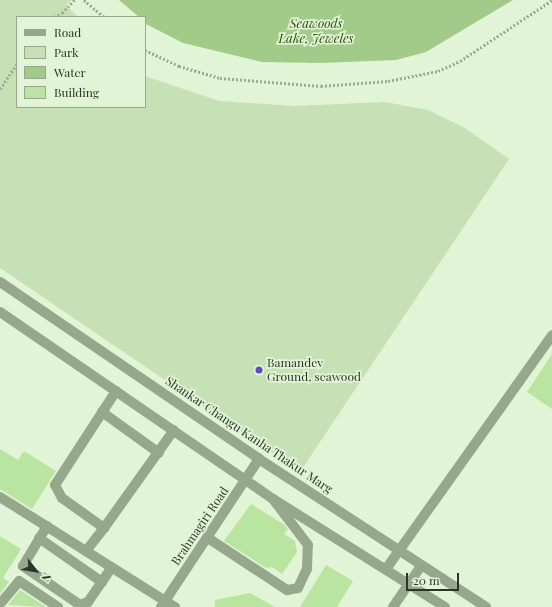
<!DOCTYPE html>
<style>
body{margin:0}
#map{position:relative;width:552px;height:607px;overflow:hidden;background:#e1f4d6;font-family:"Playfair Display",serif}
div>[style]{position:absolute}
.green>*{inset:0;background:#c5e1b5}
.water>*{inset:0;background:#a2cb89}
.building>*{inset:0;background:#bae5a1}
.path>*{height:2.5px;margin-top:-1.25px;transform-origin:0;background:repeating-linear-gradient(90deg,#9baa93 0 2px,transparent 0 4px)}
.minor>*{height:10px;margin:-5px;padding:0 5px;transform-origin:5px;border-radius:5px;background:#96a88c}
.tertiary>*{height:10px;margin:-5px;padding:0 5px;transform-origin:5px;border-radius:5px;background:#96a88c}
.dots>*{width:11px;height:11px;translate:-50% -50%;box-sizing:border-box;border:2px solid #e1f4d6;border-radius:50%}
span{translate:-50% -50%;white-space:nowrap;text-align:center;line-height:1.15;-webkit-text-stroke:3.5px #e1f4d6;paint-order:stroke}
.poi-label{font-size:12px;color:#2d3429}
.left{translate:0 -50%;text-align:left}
.street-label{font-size:12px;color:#2d3429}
.water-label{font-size:13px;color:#2a4f08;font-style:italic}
.legend{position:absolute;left:16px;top:16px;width:130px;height:92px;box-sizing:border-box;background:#e1f4d6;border:1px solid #99a791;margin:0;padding:5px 7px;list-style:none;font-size:12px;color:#2d3429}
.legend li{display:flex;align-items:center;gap:8px;height:20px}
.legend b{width:20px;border:1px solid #99a791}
.north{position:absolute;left:16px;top:551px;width:40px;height:40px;-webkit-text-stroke:3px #e1f4d6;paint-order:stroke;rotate:121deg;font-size:11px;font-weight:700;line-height:16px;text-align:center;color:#2d3429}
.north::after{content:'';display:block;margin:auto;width:14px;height:18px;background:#2d3429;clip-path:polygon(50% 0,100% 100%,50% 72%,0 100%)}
.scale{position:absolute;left:406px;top:573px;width:53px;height:18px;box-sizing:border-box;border:2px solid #2d3429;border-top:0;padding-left:5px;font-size:12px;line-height:14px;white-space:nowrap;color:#2d3429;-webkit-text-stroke:3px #e1f4d6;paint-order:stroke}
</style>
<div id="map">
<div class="green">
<div style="clip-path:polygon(0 0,71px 0,66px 5px,78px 17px,17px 17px,17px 107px,145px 107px,145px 76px,219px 101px,294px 106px,385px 102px,428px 110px,465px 128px,509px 159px,300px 472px,0 268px)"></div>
</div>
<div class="water">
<div style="clip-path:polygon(119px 0,513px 0,426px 52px,396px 60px,320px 63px,262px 62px,183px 43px,146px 24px,145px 17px,139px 17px)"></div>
</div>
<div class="building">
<div style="clip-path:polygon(552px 354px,552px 409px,527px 392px)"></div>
<div style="clip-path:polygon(0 449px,18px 460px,24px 451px,56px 471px,32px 509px,0 489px)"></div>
<div style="clip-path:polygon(251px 504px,285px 525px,288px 529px,284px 534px,295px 541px,297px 552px,282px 574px,272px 567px,266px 568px,224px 541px)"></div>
<div style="clip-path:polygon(0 536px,21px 549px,3px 578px,9px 582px,0 594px)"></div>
<div style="clip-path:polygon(326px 565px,353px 581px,337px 607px,300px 607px)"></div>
<div style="clip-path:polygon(20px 590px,46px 607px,8px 605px)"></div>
<div style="clip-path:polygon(250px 593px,275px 607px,215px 607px,215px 600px)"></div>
</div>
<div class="path">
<div style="left:84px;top:0;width:26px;rotate:40deg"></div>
<div style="left:54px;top:17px;width:9px;rotate:-27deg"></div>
<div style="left:62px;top:13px;width:18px;rotate:-47deg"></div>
<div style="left:145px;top:50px;width:38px;rotate:25deg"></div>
<div style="left:179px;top:66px;width:43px;rotate:16.3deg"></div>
<div style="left:220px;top:78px;width:101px;rotate:4.5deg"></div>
<div style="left:321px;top:86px;width:67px;rotate:-4.3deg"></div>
<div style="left:388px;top:81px;width:51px;rotate:-11.3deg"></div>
<div style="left:438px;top:71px;width:24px;rotate:-24deg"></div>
<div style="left:460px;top:61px;width:110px;rotate:-33.5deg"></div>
<div style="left:0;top:89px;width:30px;rotate:-56deg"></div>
</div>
<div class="minor">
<div style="left:116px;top:391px;width:112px;rotate:123deg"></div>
<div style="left:55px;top:485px;width:15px;rotate:62deg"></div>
<div style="left:62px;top:498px;width:52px;rotate:35.5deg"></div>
<div style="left:104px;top:528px;width:120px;rotate:-54.5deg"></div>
<div style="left:102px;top:412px;width:70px;rotate:35.7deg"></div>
<div style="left:0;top:497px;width:207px;rotate:32.2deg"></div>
<div style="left:47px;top:526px;width:47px;rotate:121deg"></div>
<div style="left:23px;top:566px;width:69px;rotate:34.4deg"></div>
<div style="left:80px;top:605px;width:9px;rotate:-21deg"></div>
<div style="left:88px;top:602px;width:42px;rotate:-55.6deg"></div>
<div style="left:39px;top:538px;width:77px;rotate:34.9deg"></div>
<div style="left:208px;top:538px;width:95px;rotate:33.4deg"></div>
<div style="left:287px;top:590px;width:11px;rotate:-10deg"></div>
<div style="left:298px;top:588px;width:21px;rotate:-65deg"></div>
<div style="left:307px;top:569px;width:24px;rotate:-88deg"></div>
<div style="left:308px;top:545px;width:58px;rotate:-127.3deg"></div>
<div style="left:86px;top:551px;width:29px;rotate:-52deg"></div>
<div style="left:386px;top:569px;width:287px;rotate:-54.6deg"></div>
<div style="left:0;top:604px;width:30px;rotate:-50deg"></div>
<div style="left:19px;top:581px;width:47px;rotate:33.7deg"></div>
<div style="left:161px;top:607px;width:178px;rotate:-56.5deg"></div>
<div style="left:393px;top:607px;width:50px;rotate:-55.7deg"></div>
</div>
<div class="tertiary">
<div style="left:0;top:282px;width:314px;rotate:34.3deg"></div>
<div style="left:259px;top:459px;width:271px;rotate:33.1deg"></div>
<div style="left:0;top:312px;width:331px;rotate:34.4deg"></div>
<div style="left:273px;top:499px;width:203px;rotate:32.1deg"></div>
</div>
<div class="dots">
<div style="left:259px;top:370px;background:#5d4cc4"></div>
</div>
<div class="poi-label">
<span class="left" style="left:267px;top:370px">Bamandev<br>Ground, seawood</span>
</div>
<div class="street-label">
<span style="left:249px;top:435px;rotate:34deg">Shankar Changu Kanha Thakur Marg</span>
<span style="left:200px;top:526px;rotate:-56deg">Brahmagiri Road</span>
</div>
<div class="water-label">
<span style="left:316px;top:31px">Seawoods<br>Lake, Jeweles</span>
</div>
<ul class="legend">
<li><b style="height:5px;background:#96a88c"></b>Road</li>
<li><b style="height:11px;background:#c5e1b5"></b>Park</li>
<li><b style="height:11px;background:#a2cb89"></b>Water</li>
<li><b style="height:11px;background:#bae5a1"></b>Building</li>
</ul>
<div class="north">N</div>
<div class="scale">20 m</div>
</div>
